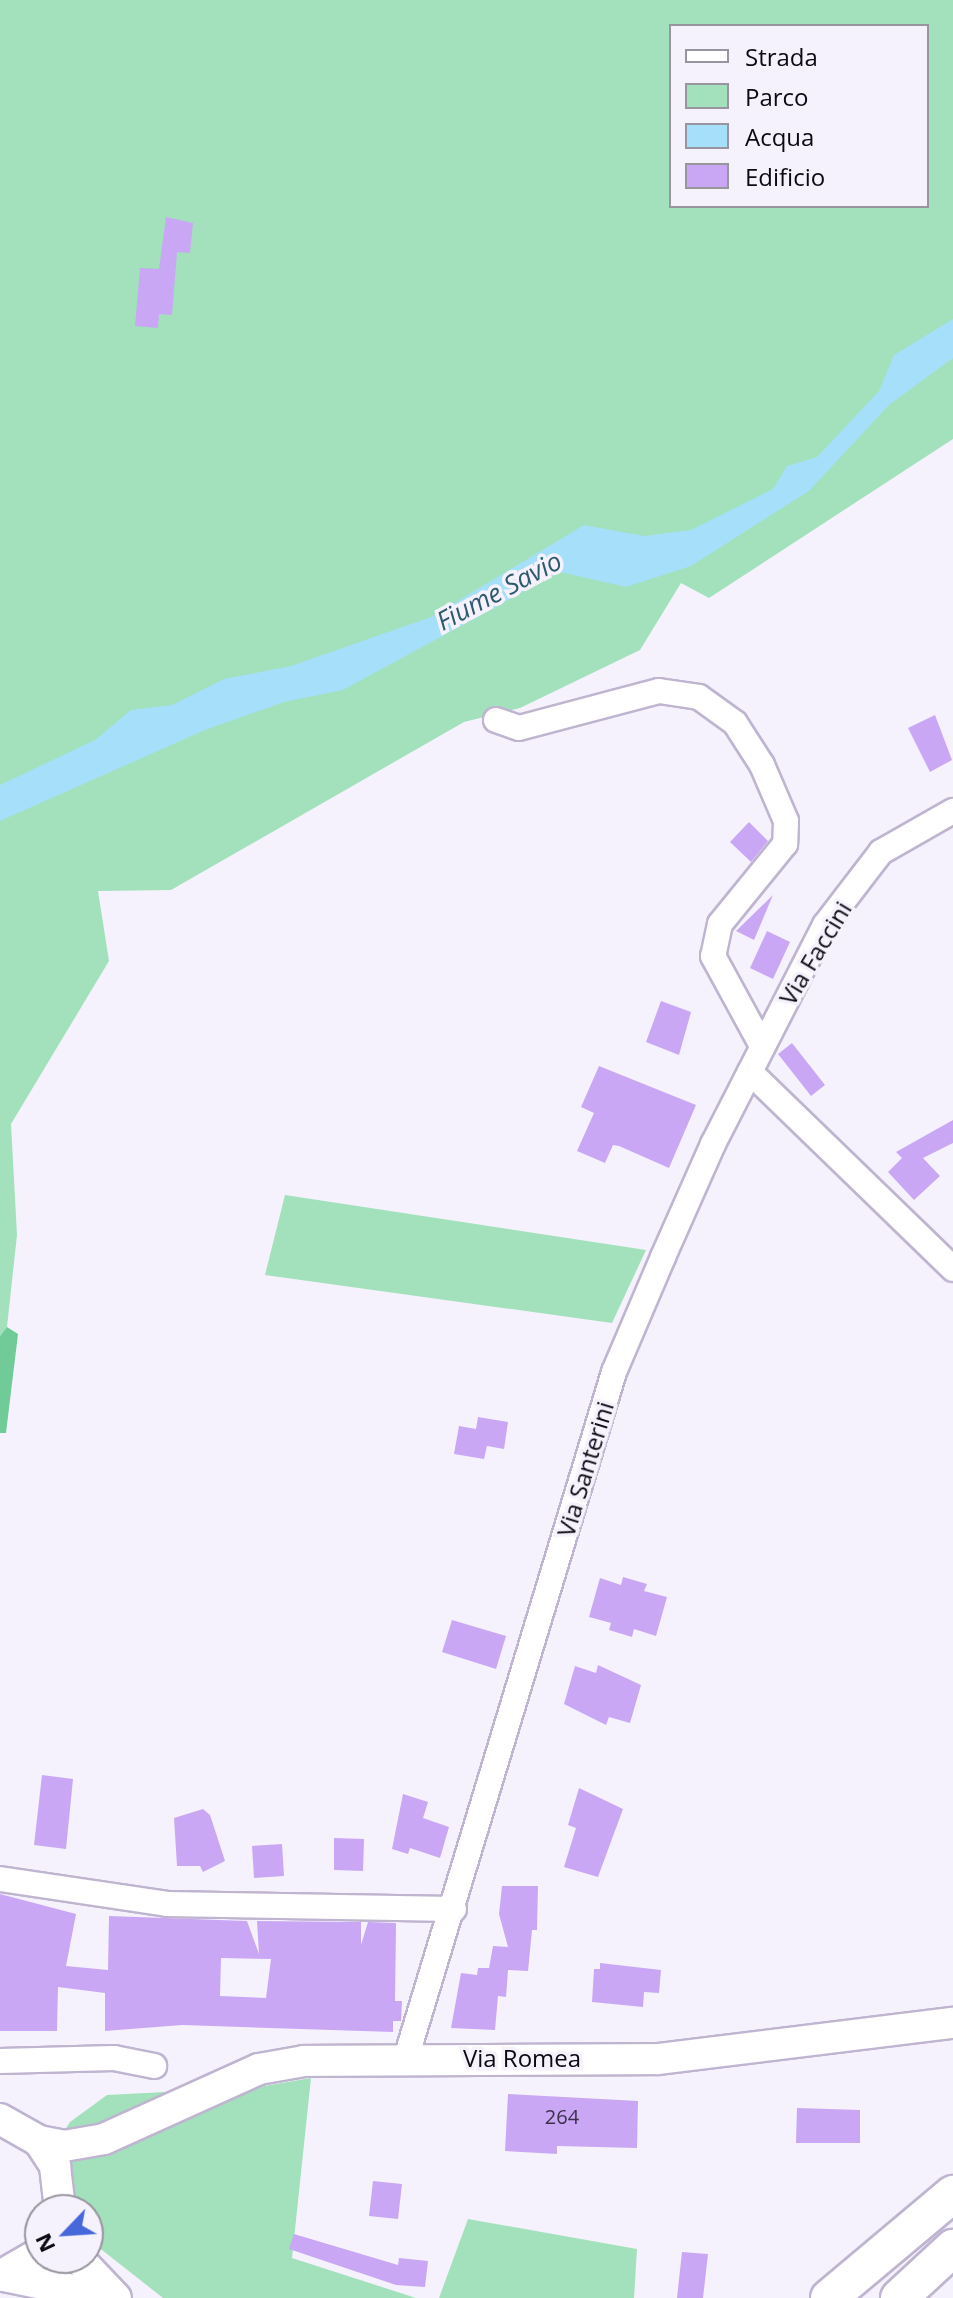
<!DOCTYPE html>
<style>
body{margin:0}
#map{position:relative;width:953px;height:2298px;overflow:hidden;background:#f6f2fd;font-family:"Open Sans",sans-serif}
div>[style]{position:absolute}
.green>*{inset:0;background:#a2e1bb}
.forest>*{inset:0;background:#71cb99}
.water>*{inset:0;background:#a5dff9}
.building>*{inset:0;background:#c9a7f5}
.roads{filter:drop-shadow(2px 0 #bfb5d0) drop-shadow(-2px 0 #bfb5d0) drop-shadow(0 2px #bfb5d0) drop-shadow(0 -2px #bfb5d0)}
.minor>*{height:24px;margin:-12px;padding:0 12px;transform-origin:12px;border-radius:12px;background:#fff}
.major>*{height:30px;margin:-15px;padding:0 15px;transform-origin:15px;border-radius:15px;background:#fff}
.highway>*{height:36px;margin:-18px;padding:0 18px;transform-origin:18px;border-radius:18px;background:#fff}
span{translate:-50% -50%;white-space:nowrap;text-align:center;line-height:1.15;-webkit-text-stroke:7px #f6f2fd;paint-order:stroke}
.number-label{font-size:20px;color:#3c304c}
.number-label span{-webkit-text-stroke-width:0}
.street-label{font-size:24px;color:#0d0913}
.water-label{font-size:26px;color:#2d5a6c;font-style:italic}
.legend{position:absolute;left:669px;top:24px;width:260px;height:184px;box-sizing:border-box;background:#f6f2fd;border:2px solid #99959f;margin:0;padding:10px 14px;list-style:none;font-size:24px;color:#0d0913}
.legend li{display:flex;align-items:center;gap:16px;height:40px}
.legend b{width:40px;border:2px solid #99959f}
.north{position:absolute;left:24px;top:2194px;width:80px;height:80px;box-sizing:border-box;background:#f6f2fd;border:2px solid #99959f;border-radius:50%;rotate:245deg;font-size:22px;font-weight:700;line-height:32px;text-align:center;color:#0d0913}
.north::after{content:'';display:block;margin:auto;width:28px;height:36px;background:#4768db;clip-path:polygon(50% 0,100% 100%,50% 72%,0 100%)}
</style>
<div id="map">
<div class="green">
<div style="clip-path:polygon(evenodd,0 0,953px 0,953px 439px,709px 598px,681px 583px,640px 650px,520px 708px,464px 722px,171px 890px,98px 891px,109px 961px,11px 1124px,17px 1235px,7px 1327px,0 1336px,0 0,671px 26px,927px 26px,927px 206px,671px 206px,671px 26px)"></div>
<div style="clip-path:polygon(285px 1195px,646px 1250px,612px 1323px,265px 1275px)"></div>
<div style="clip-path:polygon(311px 2078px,292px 2258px,416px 2298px,163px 2298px,88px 2239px,88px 2210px,60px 2210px,56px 2144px,70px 2122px,107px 2095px,259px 2087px)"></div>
<div style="clip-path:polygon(468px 2219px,637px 2249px,634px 2298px,439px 2298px)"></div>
</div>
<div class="forest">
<div style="clip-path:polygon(7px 1327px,18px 1334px,6px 1433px,0 1433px,0 1336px)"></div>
</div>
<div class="water">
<div style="clip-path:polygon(953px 319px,953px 358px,889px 405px,809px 491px,691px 566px,626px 587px,560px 572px,343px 690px,284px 702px,205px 730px,0 821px,0 785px,95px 740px,131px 710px,172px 705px,224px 679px,291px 666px,431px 617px,584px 525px,644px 536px,691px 530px,773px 489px,787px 466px,817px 457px,879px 391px,894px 355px)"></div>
</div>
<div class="building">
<div style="clip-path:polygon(166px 217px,193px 223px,190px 253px,177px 252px,172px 315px,159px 314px,158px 328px,135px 326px,140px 268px,159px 269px)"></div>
<div style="clip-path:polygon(935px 715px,952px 760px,930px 772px,908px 728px)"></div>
<div style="clip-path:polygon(749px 822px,768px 841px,751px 862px,730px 842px)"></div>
<div style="clip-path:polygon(773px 895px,754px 940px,736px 931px)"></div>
<div style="clip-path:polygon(767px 931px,790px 942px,773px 979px,750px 968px)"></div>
<div style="clip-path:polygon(661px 1001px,691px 1012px,679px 1055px,646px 1042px)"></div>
<div style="clip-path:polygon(792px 1043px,825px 1085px,811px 1096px,778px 1054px)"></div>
<div style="clip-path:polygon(599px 1066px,696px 1105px,669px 1168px,619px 1146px,613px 1145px,605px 1163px,577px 1151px,594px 1113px,581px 1107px)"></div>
<div style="clip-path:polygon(953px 1120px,953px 1143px,923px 1158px,940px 1176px,914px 1200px,888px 1172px,902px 1158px,896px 1152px)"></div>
<div style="clip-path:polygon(478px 1417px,508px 1422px,504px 1449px,487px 1446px,484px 1459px,454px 1454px,459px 1426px,476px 1429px)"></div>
<div style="clip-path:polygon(623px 1577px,647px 1584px,644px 1591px,667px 1597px,656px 1636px,634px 1629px,632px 1637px,609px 1630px,611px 1623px,589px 1617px,600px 1578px,621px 1585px)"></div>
<div style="clip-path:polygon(452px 1620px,506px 1636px,496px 1669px,442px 1652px)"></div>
<div style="clip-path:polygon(598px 1665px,641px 1685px,630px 1723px,609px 1717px,606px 1725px,564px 1704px,575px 1666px,596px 1673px)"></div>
<div style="clip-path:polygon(42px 1775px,73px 1779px,66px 1849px,34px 1845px)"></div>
<div style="clip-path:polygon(579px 1788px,623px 1809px,598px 1877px,564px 1867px,576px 1828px,568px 1825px)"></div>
<div style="clip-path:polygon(403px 1794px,428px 1802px,423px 1818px,449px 1827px,440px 1858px,410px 1848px,408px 1854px,392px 1849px)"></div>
<div style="clip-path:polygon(203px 1809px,210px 1815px,225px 1861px,203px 1872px,200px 1866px,177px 1866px,174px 1818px)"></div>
<div style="clip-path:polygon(334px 1838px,364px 1839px,363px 1871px,334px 1870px)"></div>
<div style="clip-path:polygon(282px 1844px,284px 1876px,254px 1878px,252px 1846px)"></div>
<div style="clip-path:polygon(502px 1886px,538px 1886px,537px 1930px,532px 1930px,528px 1971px,508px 1970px,506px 1997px,498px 1996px,495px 2030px,451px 2028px,461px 1973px,477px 1975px,478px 1968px,489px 1968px,493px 1946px,508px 1947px,499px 1914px)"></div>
<div style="clip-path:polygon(evenodd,0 1894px,76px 1914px,66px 1966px,108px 1970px,109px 1916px,247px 1921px,259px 1954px,257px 1921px,361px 1922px,361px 1945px,368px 1922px,396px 1923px,395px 2001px,402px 2001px,401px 2021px,393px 2021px,393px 2032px,182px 2025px,105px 2031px,105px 1993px,58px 1987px,57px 2031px,0 2031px,0 1894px,221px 1958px,271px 1959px,266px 1998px,220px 1996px,221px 1958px)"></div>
<div style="clip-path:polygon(600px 1963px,661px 1970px,659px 1993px,644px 1992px,643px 2007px,592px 2002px,594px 1969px,600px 1969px)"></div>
<div style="clip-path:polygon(508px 2094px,638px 2101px,637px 2148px,557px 2146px,557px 2154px,505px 2151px)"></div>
<div style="clip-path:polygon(797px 2108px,860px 2110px,860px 2143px,796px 2143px)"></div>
<div style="clip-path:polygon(373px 2181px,402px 2184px,398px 2219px,369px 2216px)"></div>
<div style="clip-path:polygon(294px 2234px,398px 2265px,399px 2258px,428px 2261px,425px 2287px,396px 2285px,289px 2249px)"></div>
<div style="clip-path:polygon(682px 2252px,708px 2254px,703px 2298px,677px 2298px)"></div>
</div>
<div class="roads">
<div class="minor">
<div style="left:496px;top:720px;width:24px;rotate:19deg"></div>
<div style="left:519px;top:728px;width:145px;rotate:-14.8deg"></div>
<div style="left:659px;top:691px;width:40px;rotate:8.5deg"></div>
<div style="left:699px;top:697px;width:44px;rotate:35.8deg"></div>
<div style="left:735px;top:723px;width:50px;rotate:57.3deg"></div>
<div style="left:762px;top:765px;width:61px;rotate:66.8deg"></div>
<div style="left:786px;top:821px;width:23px;rotate:92deg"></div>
<div style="left:785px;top:844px;width:103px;rotate:129.1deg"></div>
<div style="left:720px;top:924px;width:33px;rotate:102deg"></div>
<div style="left:713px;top:956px;width:102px;rotate:61.4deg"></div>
<div style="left:750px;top:1072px;width:283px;rotate:44.1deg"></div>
<div style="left:0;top:1879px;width:169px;rotate:8.5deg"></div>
<div style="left:167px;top:1904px;width:287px;rotate:1deg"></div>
<div style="left:406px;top:2058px;width:717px;rotate:-73.13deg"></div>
<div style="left:614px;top:1372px;width:125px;rotate:-66.9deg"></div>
<div style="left:663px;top:1257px;width:124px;rotate:-66.1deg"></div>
<div style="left:713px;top:1144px;width:246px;rotate:-62.9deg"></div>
<div style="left:825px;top:925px;width:92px;rotate:-52.5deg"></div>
<div style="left:881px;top:852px;width:83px;rotate:-29.7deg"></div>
<div style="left:0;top:2061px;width:114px;rotate:-1.5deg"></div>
<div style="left:114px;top:2058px;width:41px;rotate:11.3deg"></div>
</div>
<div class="major">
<div style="left:0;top:2119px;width:45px;rotate:29.4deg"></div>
<div style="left:39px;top:2141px;width:30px;rotate:57deg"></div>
<div style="left:55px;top:2166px;width:44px;rotate:83.5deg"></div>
<div style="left:39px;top:2141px;width:25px;rotate:11deg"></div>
<div style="left:64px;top:2146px;width:41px;rotate:-9.9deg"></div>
<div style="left:104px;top:2139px;width:170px;rotate:-24.3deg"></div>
<div style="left:259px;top:2069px;width:46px;rotate:-10.1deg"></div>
<div style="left:304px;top:2061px;width:354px;rotate:-0.3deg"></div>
<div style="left:658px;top:2059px;width:297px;rotate:-7deg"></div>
<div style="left:78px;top:2258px;width:55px;rotate:46.5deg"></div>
<div style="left:0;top:2276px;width:46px;rotate:-29.9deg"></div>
<div style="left:4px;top:2276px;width:110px;rotate:11.5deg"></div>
</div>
<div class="highway">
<div style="left:829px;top:2298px;width:162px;rotate:-40deg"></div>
<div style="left:899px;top:2298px;width:74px;rotate:-42.8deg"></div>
</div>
</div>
<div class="number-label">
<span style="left:562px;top:2116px">264</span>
</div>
<div class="street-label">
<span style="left:815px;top:953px;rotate:-59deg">Via Faccini</span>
<span style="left:585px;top:1469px;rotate:-73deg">Via Santerini</span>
<span style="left:522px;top:2058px">Via Romea</span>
</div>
<div class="water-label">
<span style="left:499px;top:591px;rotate:-28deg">Fiume Savio</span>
</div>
<ul class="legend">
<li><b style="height:10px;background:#fff"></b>Strada</li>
<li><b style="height:22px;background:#a2e1bb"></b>Parco</li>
<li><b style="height:22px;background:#a5dff9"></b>Acqua</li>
<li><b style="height:22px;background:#c9a7f5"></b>Edificio</li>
</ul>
<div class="north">N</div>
</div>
